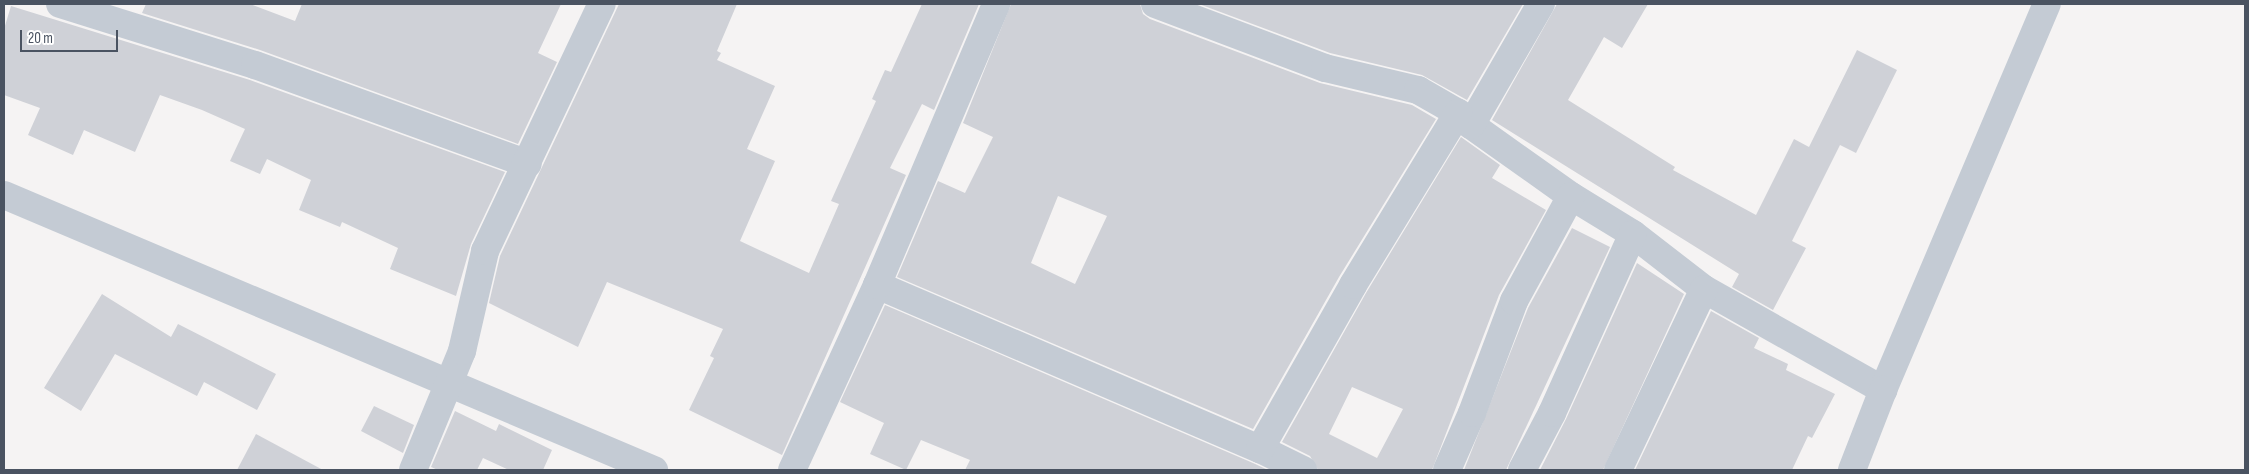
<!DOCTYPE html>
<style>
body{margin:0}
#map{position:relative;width:2249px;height:474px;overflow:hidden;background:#f5f3f3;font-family:"Sofia Sans Condensed",sans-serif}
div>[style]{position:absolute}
.building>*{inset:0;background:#cfd1d7}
.street>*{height:28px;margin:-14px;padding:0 14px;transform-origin:14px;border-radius:14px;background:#c4cbd4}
span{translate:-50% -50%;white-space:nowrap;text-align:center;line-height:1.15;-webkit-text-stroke:4px #fff;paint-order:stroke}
.frame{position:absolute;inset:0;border:5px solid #4a5361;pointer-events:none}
.scale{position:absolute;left:20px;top:30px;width:98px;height:22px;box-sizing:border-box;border:2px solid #4a5361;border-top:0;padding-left:6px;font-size:15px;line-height:18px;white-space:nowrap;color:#4a5361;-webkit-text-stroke:4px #fff;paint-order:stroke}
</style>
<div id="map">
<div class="building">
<div style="clip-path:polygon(146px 4px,250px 4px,295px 21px,302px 4px,561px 4px,538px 53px,557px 62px,518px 144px,260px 50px,142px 13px)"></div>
<div style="clip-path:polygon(619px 4px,737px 4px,717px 51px,721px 53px,717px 60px,775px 86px,747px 149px,775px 161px,740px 241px,809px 273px,839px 204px,831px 201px,876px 101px,872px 99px,885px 70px,891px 72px,922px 4px,979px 4px,934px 110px,922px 104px,890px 168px,906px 175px,782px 455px,689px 410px,714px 358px,710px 356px,723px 329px,607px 282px,578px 347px,489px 303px,500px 256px)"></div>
<div style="clip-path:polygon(evenodd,1011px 4px,1140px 4px,1143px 14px,1150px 19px,1320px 83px,1412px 105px,1436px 119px,1339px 277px,1253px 429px,897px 277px,938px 181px,965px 193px,993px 137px,963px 123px,1011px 4px,1058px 196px,1107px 216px,1075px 284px,1031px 263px,1058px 196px)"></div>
<div style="clip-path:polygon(1199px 4px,1523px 4px,1467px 100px,1422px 75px,1330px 53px)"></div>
<div style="clip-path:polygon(1557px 4px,1648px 4px,1622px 48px,1604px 37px,1568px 100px,1675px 167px,1673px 170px,1756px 215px,1794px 139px,1809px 147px,1857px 50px,1897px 70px,1856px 153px,1840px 145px,1792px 241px,1806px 248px,1773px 310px,1732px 287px,1739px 274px,1492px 120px)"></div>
<div style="clip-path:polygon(11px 6px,250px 80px,505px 172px,471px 244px,456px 296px,390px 269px,398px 248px,342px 222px,340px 227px,299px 210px,311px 180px,267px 159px,260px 174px,230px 161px,245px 129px,202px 110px,160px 95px,135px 152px,84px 130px,73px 155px,28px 135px,40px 108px,4px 95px,4px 29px)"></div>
<div style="clip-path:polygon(evenodd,1461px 137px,1500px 165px,1492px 178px,1546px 210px,1499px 295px,1432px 470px,1318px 470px,1310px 456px,1282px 442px,1366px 293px,1461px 137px,1352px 387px,1403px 409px,1377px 458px,1329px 434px,1352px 387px)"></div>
<div style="clip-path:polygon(1572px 228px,1610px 247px,1506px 470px,1464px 470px,1528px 308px)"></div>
<div style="clip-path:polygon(1637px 263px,1684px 294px,1603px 470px,1540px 470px,1566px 419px)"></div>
<div style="clip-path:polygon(102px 294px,171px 337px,178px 324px,276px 374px,257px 410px,204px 382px,197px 396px,115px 354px,81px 411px,44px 388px)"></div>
<div style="clip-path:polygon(885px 305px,1253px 463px,1268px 470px,965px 470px,970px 460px,921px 440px,906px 470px,870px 454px,884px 423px,840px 402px)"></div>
<div style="clip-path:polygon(1711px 311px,1759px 338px,1754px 348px,1788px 364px,1786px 370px,1835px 394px,1812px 438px,1808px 436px,1792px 470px,1635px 470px)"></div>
<div style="clip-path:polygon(374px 406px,414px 425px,403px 453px,361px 431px)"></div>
<div style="clip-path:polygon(455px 411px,496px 431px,499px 424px,552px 450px,543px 470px,509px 470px,483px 458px,477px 470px,438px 470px,431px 467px)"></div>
<div style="clip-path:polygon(256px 434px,323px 470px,237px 470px)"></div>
</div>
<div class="street">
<div style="left:60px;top:4px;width:204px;rotate:17.4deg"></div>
<div style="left:255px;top:65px;width:290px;rotate:19.9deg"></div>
<div style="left:1155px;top:4px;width:182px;rotate:20.6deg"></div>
<div style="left:1325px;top:68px;width:96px;rotate:13.3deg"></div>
<div style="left:1418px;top:90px;width:46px;rotate:29.9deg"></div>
<div style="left:1458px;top:113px;width:18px;rotate:43deg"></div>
<div style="left:1471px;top:125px;width:123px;rotate:35.4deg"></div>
<div style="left:1571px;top:196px;width:73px;rotate:31.5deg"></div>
<div style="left:1633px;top:234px;width:90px;rotate:37.8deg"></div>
<div style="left:1704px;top:289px;width:206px;rotate:29.4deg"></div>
<div style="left:1883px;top:390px;width:419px;rotate:-67deg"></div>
<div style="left:1471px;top:125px;width:140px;rotate:-60deg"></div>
<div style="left:4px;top:195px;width:706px;rotate:22.93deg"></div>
<div style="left:877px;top:285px;width:417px;rotate:23.2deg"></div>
<div style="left:1260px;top:449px;width:48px;rotate:26deg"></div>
<div style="left:1260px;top:449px;width:189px;rotate:-60.4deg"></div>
<div style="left:1353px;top:285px;width:202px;rotate:-58.6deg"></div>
<div style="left:413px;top:470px;width:129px;rotate:-67.6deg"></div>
<div style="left:462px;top:351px;width:103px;rotate:-77deg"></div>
<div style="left:485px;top:251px;width:273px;rotate:-64.7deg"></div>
<div style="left:792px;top:470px;width:204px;rotate:-65.3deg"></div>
<div style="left:877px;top:285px;width:305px;rotate:-67deg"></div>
<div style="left:1447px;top:470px;width:62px;rotate:-66.3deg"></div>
<div style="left:1472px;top:413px;width:120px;rotate:-69.4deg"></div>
<div style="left:1514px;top:301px;width:119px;rotate:-61.5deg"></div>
<div style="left:1522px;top:470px;width:64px;rotate:-62.2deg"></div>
<div style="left:1552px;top:413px;width:196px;rotate:-65.7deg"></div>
<div style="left:1618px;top:470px;width:200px;rotate:-64.6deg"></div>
<div style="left:1852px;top:470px;width:86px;rotate:-68.8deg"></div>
</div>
<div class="frame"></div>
<div class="scale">20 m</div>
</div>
